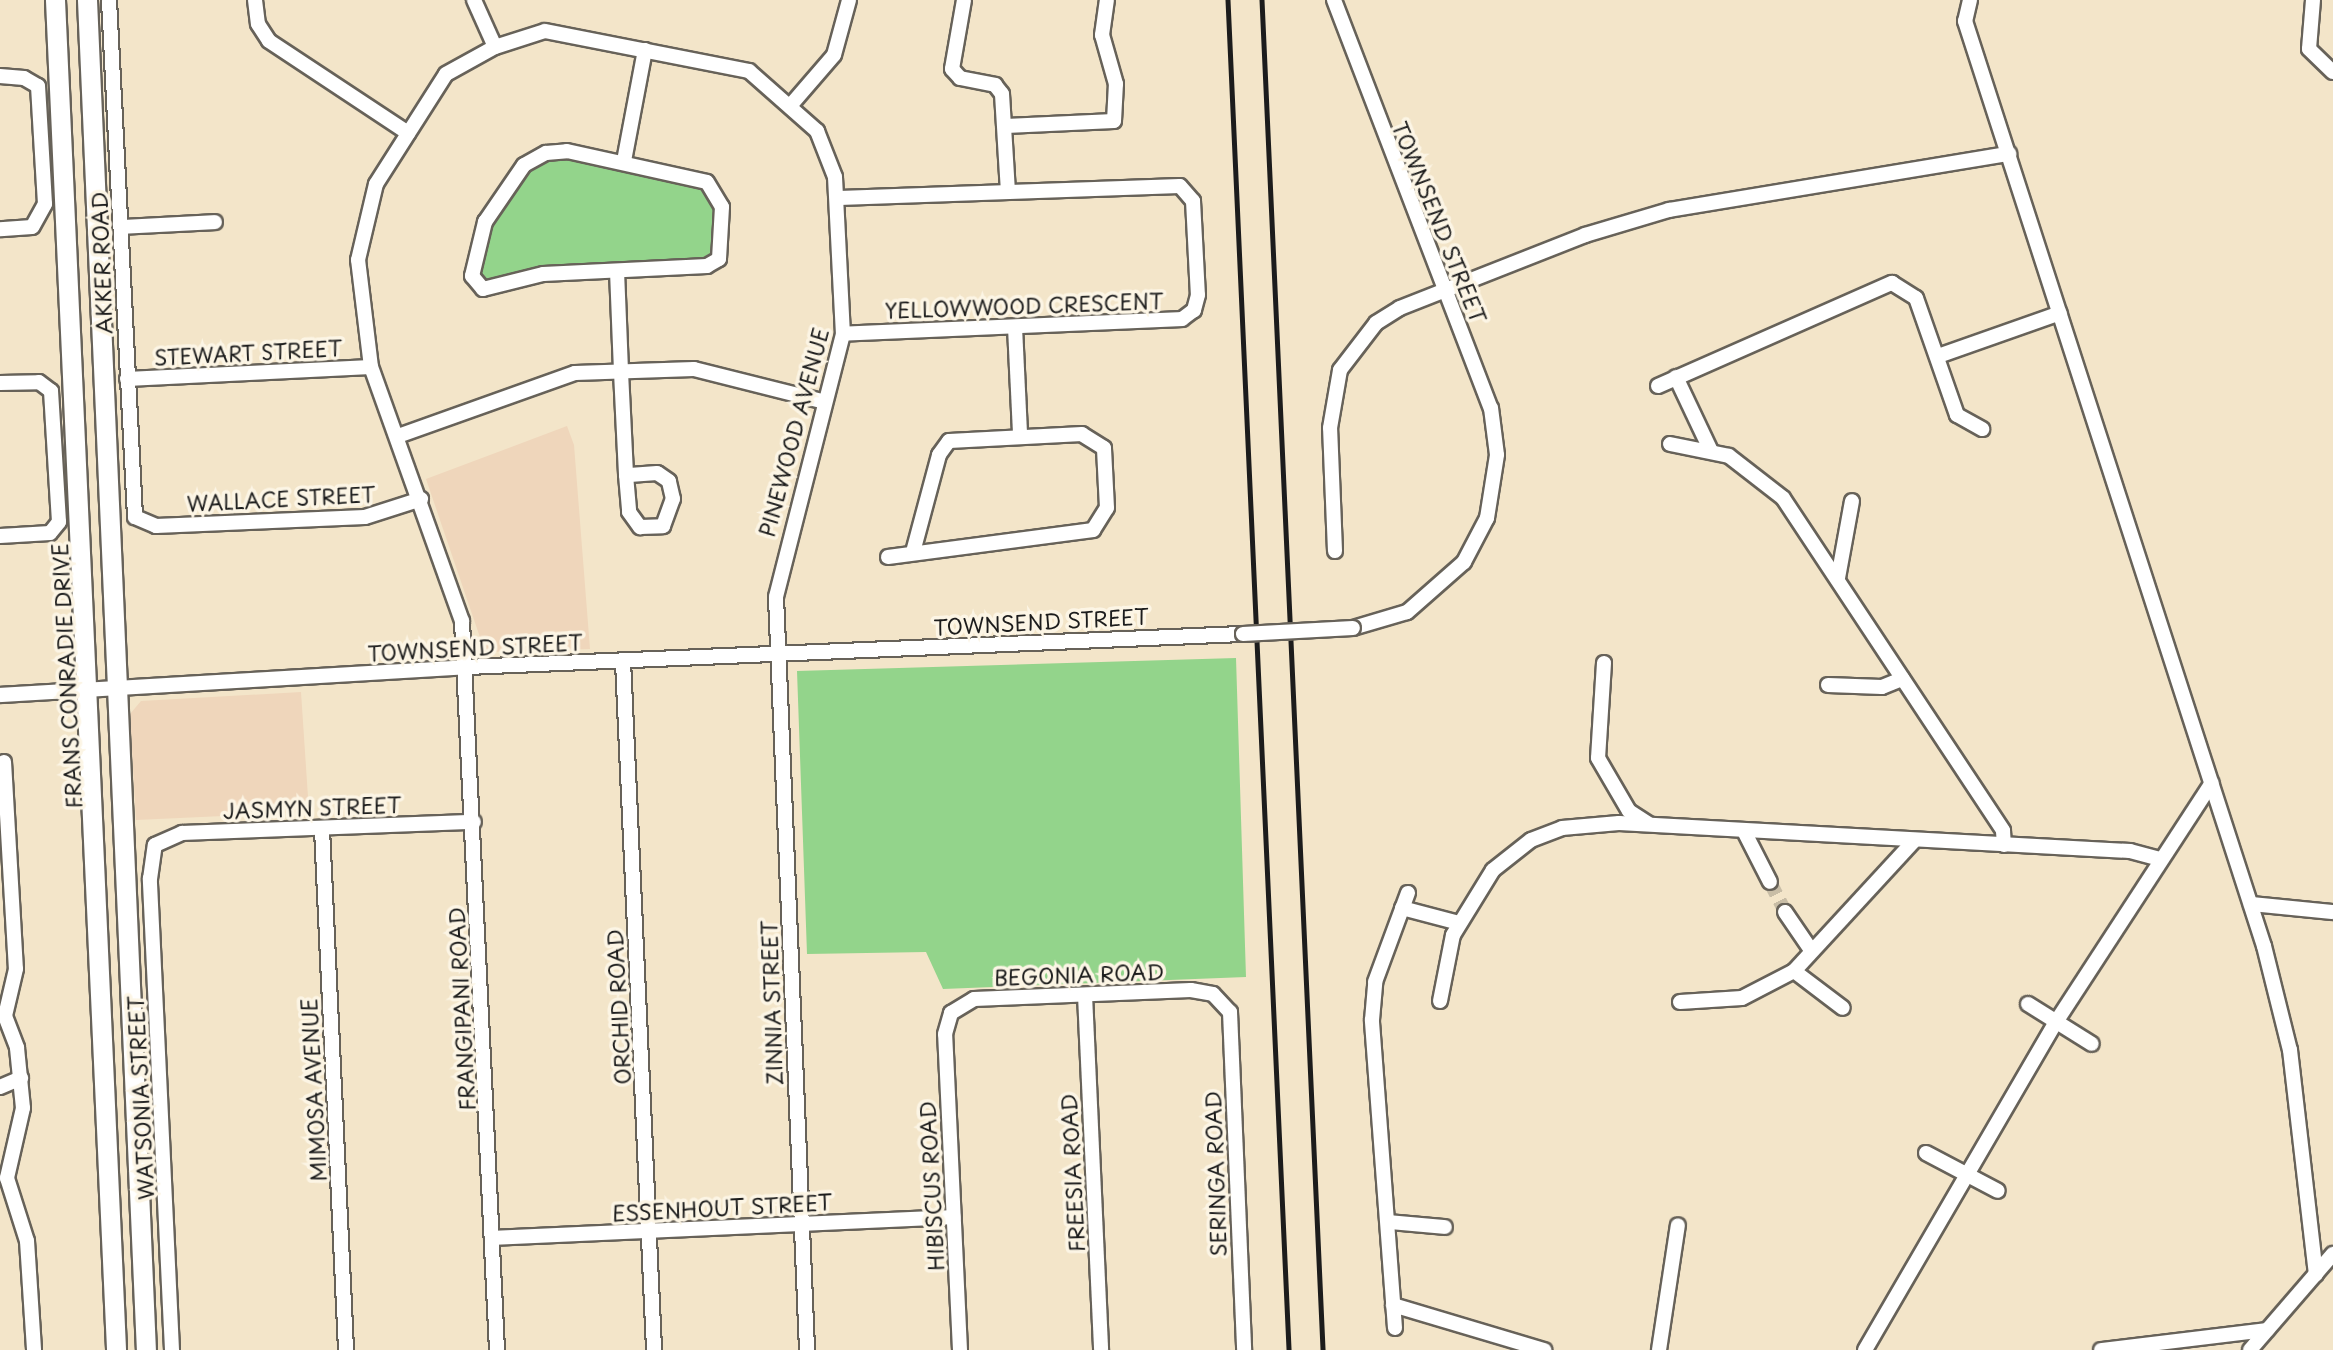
<!DOCTYPE html>
<style>
body{margin:0}
#map{position:relative;width:2333px;height:1350px;overflow:hidden;background:#f3e5c9;font-family:"Playpen Sans",sans-serif}
div>[style]{position:absolute}
.built>*{inset:0;background:#efd6bb}
.green>*{inset:0;background:#93d48b}
.minor-tunnel>*{height:14px;margin-top:-7px;transform-origin:0;background:repeating-linear-gradient(90deg,#c8bda6 0 14px,transparent 0 21px)}
.roads{filter:drop-shadow(2px 0 #676259) drop-shadow(-2px 0 #676259) drop-shadow(0 2px #676259) drop-shadow(0 -2px #676259)}
.minor>*{height:14px;margin:-7px;padding:0 7px;transform-origin:7px;border-radius:7px;background:#fff}
.secondary>*{height:19px;margin:-9.5px;padding:0 9.5px;transform-origin:9.5px;border-radius:9.5px;background:#fff}
.rail>*{height:4.5px;margin:-2.25px;padding:0 2.25px;transform-origin:2.25px;border-radius:2.25px;background:#1c1c1c}
.bridges{filter:drop-shadow(2px 0 #676259) drop-shadow(-2px 0 #676259) drop-shadow(0 2px #676259) drop-shadow(0 -2px #676259)}
.minor-bridge>*{height:14px;margin:-7px;padding:0 7px;transform-origin:7px;border-radius:7px;background:#fff}
span{translate:-50% -50%;white-space:nowrap;text-align:center;line-height:1.15;-webkit-text-stroke:7px #fcf5e5;paint-order:stroke}
.street-label{font-size:21px;color:#1c1c1c}
</style>
<div id="map">
<div class="built">
<div style="clip-path:polygon(567px 426px,574px 445px,590px 649px,485px 652px,426px 479px)"></div>
<div style="clip-path:polygon(301px 692px,309px 812px,136px 820px,130px 714px,141px 701px)"></div>
</div>
<div class="green">
<div style="clip-path:polygon(557px 156px,702px 185px,715px 201px,718px 249px,711px 260px,486px 285px,478px 275px,487px 231px,523px 175px)"></div>
<div style="clip-path:polygon(1236px 658px,1246px 977px,943px 989px,926px 952px,807px 954px,797px 671px)"></div>
</div>
<div class="minor-tunnel">
<div style="left:1770px;top:882px;width:34px;rotate:63deg"></div>
</div>
<div class="roads">
<div class="minor">
<div style="left:109px;top:0;width:518px;rotate:87.12deg"></div>
<div style="left:135px;top:517px;width:23px;rotate:23deg"></div>
<div style="left:156px;top:526px;width:209px;rotate:-2.5deg"></div>
<div style="left:365px;top:517px;width:59px;rotate:-17.8deg"></div>
<div style="left:255px;top:0;width:24px;rotate:83deg"></div>
<div style="left:258px;top:24px;width:20px;rotate:57deg"></div>
<div style="left:269px;top:41px;width:167px;rotate:33.5deg"></div>
<div style="left:474px;top:0;width:51px;rotate:65.9deg"></div>
<div style="left:964px;top:0;width:70px;rotate:99.9deg"></div>
<div style="left:952px;top:69px;width:12px;rotate:48deg"></div>
<div style="left:960px;top:78px;width:36px;rotate:11deg"></div>
<div style="left:995px;top:85px;width:11px;rotate:52deg"></div>
<div style="left:1002px;top:94px;width:97px;rotate:86.5deg"></div>
<div style="left:1334px;top:0;width:437px;rotate:69deg"></div>
<div style="left:1491px;top:408px;width:47px;rotate:82.7deg"></div>
<div style="left:1497px;top:455px;width:64px;rotate:99deg"></div>
<div style="left:1487px;top:518px;width:50px;rotate:117.6deg"></div>
<div style="left:1464px;top:562px;width:76px;rotate:138.7deg"></div>
<div style="left:1407px;top:612px;width:56px;rotate:163.5deg"></div>
<div style="left:1970px;top:0;width:22px;rotate:103deg"></div>
<div style="left:1965px;top:21px;width:972px;rotate:72.09deg"></div>
<div style="left:2264px;top:946px;width:107px;rotate:76deg"></div>
<div style="left:2290px;top:1050px;width:226px;rotate:83.4deg"></div>
<div style="left:2313px;top:0;width:49px;rotate:94.7deg"></div>
<div style="left:2309px;top:49px;width:33px;rotate:44deg"></div>
<div style="left:0;top:76px;width:24px;rotate:5deg"></div>
<div style="left:24px;top:78px;width:16px;rotate:30deg"></div>
<div style="left:38px;top:86px;width:118px;rotate:86.6deg"></div>
<div style="left:45px;top:204px;width:26px;rotate:119deg"></div>
<div style="left:32px;top:227px;width:32px;rotate:176deg"></div>
<div style="left:790px;top:106px;width:67px;rotate:-49.2deg"></div>
<div style="left:834px;top:55px;width:57px;rotate:-74.7deg"></div>
<div style="left:1006px;top:126px;width:108px;rotate:-2.7deg"></div>
<div style="left:1114px;top:121px;width:37px;rotate:-87deg"></div>
<div style="left:1116px;top:84px;width:51px;rotate:-105.9deg"></div>
<div style="left:1102px;top:35px;width:35px;rotate:-82deg"></div>
<div style="left:567px;top:151px;width:143px;rotate:12.5deg"></div>
<div style="left:707px;top:182px;width:29px;rotate:59deg"></div>
<div style="left:722px;top:207px;width:52px;rotate:93.3deg"></div>
<div style="left:719px;top:259px;width:14px;rotate:150deg"></div>
<div style="left:707px;top:266px;width:164px;rotate:177.2deg"></div>
<div style="left:543px;top:274px;width:62px;rotate:166deg"></div>
<div style="left:483px;top:289px;width:17px;rotate:-130deg"></div>
<div style="left:472px;top:276px;width:56px;rotate:-76.5deg"></div>
<div style="left:485px;top:222px;width:69px;rotate:-55.6deg"></div>
<div style="left:524px;top:165px;width:25px;rotate:-29deg"></div>
<div style="left:546px;top:153px;width:21px;rotate:-5deg"></div>
<div style="left:624px;top:161px;width:113px;rotate:-79.3deg"></div>
<div style="left:839px;top:198px;width:341px;rotate:-2deg"></div>
<div style="left:1180px;top:186px;width:20px;rotate:49deg"></div>
<div style="left:1193px;top:201px;width:94px;rotate:87deg"></div>
<div style="left:1198px;top:295px;width:16px;rotate:105deg"></div>
<div style="left:1194px;top:310px;width:15px;rotate:143deg"></div>
<div style="left:1182px;top:319px;width:339px;rotate:177.5deg"></div>
<div style="left:121px;top:227px;width:94px;rotate:-3deg"></div>
<div style="left:617px;top:271px;width:101px;rotate:87.7deg"></div>
<div style="left:621px;top:372px;width:103px;rotate:87.2deg"></div>
<div style="left:626px;top:475px;width:37px;rotate:85deg"></div>
<div style="left:629px;top:512px;width:19px;rotate:54deg"></div>
<div style="left:640px;top:527px;width:23px;rotate:-2deg"></div>
<div style="left:663px;top:526px;width:29px;rotate:-70deg"></div>
<div style="left:673px;top:499px;width:18px;rotate:-103deg"></div>
<div style="left:669px;top:481px;width:14px;rotate:-146deg"></div>
<div style="left:657px;top:473px;width:31px;rotate:176deg"></div>
<div style="left:1015px;top:327px;width:108px;rotate:87.3deg"></div>
<div style="left:1938px;top:356px;width:129px;rotate:-19.4deg"></div>
<div style="left:1676px;top:377px;width:82px;rotate:64.7deg"></div>
<div style="left:127px;top:379px;width:244px;rotate:-2.8deg"></div>
<div style="left:0;top:383px;width:39px;rotate:-1deg"></div>
<div style="left:39px;top:382px;width:15px;rotate:37deg"></div>
<div style="left:51px;top:391px;width:131px;rotate:86.5deg"></div>
<div style="left:59px;top:522px;width:14px;rotate:129deg"></div>
<div style="left:50px;top:533px;width:50px;rotate:176.6deg"></div>
<div style="left:1658px;top:386px;width:256px;rotate:-23.8deg"></div>
<div style="left:1892px;top:283px;width:28px;rotate:32deg"></div>
<div style="left:1916px;top:298px;width:124px;rotate:70.7deg"></div>
<div style="left:1957px;top:415px;width:29px;rotate:29deg"></div>
<div style="left:398px;top:436px;width:188px;rotate:-19.6deg"></div>
<div style="left:575px;top:373px;width:119px;rotate:-1.9deg"></div>
<div style="left:694px;top:369px;width:135px;rotate:14.1deg"></div>
<div style="left:1670px;top:444px;width:60px;rotate:11.5deg"></div>
<div style="left:1729px;top:456px;width:68px;rotate:37.9deg"></div>
<div style="left:1783px;top:498px;width:399px;rotate:56.5deg"></div>
<div style="left:2003px;top:831px;width:14px;rotate:86deg"></div>
<div style="left:1335px;top:551px;width:123px;rotate:-92.3deg"></div>
<div style="left:1330px;top:428px;width:59px;rotate:-80.2deg"></div>
<div style="left:1340px;top:370px;width:59px;rotate:-52.5deg"></div>
<div style="left:1376px;top:323px;width:28px;rotate:-32deg"></div>
<div style="left:1400px;top:308px;width:199px;rotate:-21.5deg"></div>
<div style="left:1585px;top:235px;width:88px;rotate:-16.6deg"></div>
<div style="left:1669px;top:210px;width:345px;rotate:-9.4deg"></div>
<div style="left:888px;top:557px;width:207px;rotate:-7.5deg"></div>
<div style="left:1093px;top:530px;width:26px;rotate:-58deg"></div>
<div style="left:1107px;top:508px;width:60px;rotate:-92.9deg"></div>
<div style="left:1104px;top:448px;width:26px;rotate:-148deg"></div>
<div style="left:1082px;top:434px;width:133px;rotate:177deg"></div>
<div style="left:949px;top:441px;width:17px;rotate:126deg"></div>
<div style="left:939px;top:455px;width:100px;rotate:105deg"></div>
<div style="left:1838px;top:578px;width:78px;rotate:-79.7deg"></div>
<div style="left:623px;top:661px;width:690px;rotate:87.42deg"></div>
<div style="left:1604px;top:663px;width:95px;rotate:93.6deg"></div>
<div style="left:1598px;top:758px;width:61px;rotate:59.7deg"></div>
<div style="left:1629px;top:811px;width:24px;rotate:33deg"></div>
<div style="left:1828px;top:685px;width:54px;rotate:2.1deg"></div>
<div style="left:1882px;top:687px;width:22px;rotate:-22deg"></div>
<div style="left:0;top:695px;width:468px;rotate:-3.4deg"></div>
<div style="left:467px;top:667px;width:777px;rotate:-2.44deg"></div>
<div style="left:4px;top:762px;width:207px;rotate:86.7deg"></div>
<div style="left:16px;top:969px;width:48px;rotate:103.2deg"></div>
<div style="left:5px;top:1016px;width:34px;rotate:69deg"></div>
<div style="left:17px;top:1048px;width:60px;rotate:84.3deg"></div>
<div style="left:23px;top:1108px;width:72px;rotate:102.9deg"></div>
<div style="left:7px;top:1178px;width:66px;rotate:72.4deg"></div>
<div style="left:27px;top:1241px;width:109px;rotate:86.3deg"></div>
<div style="left:322px;top:829px;width:522px;rotate:87.36deg"></div>
<div style="left:1744px;top:831px;width:57px;rotate:63deg"></div>
<div style="left:2251px;top:904px;width:82px;rotate:5.6deg"></div>
<div style="left:1402px;top:908px;width:59px;rotate:14.7deg"></div>
<div style="left:1785px;top:912px;width:46px;rotate:55.6deg"></div>
<div style="left:1794px;top:971px;width:61px;rotate:37.1deg"></div>
<div style="left:1085px;top:995px;width:355px;rotate:87.4deg"></div>
<div style="left:1440px;top:1001px;width:67px;rotate:-78.9deg"></div>
<div style="left:1453px;top:935px;width:76px;rotate:-58.4deg"></div>
<div style="left:1493px;top:870px;width:48px;rotate:-38.3deg"></div>
<div style="left:1531px;top:840px;width:33px;rotate:-21deg"></div>
<div style="left:1562px;top:828px;width:57px;rotate:-5deg"></div>
<div style="left:1619px;top:823px;width:512px;rotate:3.14deg"></div>
<div style="left:2130px;top:851px;width:31px;rotate:15deg"></div>
<div style="left:1680px;top:1002px;width:62px;rotate:-3.7deg"></div>
<div style="left:1742px;top:998px;width:59px;rotate:-27.4deg"></div>
<div style="left:1794px;top:971px;width:178px;rotate:-47.3deg"></div>
<div style="left:2028px;top:1004px;width:75px;rotate:32deg"></div>
<div style="left:0;top:1087px;width:23px;rotate:-23deg"></div>
<div style="left:1926px;top:1153px;width:81px;rotate:27.8deg"></div>
<div style="left:1389px;top:1222px;width:56px;rotate:5.1deg"></div>
<div style="left:492px;top:1238px;width:462px;rotate:-2.6deg"></div>
<div style="left:1393px;top:1305px;width:158px;rotate:16.6deg"></div>
<div style="left:1395px;top:1328px;width:309px;rotate:-94.3deg"></div>
<div style="left:1372px;top:1020px;width:38px;rotate:-85deg"></div>
<div style="left:1375px;top:982px;width:95px;rotate:-69.7deg"></div>
<div style="left:172px;top:1350px;width:472px;rotate:-92.7deg"></div>
<div style="left:150px;top:879px;width:34px;rotate:-82deg"></div>
<div style="left:155px;top:845px;width:30px;rotate:-24deg"></div>
<div style="left:182px;top:833px;width:292px;rotate:-2.2deg"></div>
<div style="left:497px;top:1350px;width:730px;rotate:-92.75deg"></div>
<div style="left:462px;top:621px;width:270px;rotate:-109.7deg"></div>
<div style="left:371px;top:367px;width:108px;rotate:-96.9deg"></div>
<div style="left:358px;top:260px;width:78px;rotate:-76.7deg"></div>
<div style="left:376px;top:184px;width:130px;rotate:-57.5deg"></div>
<div style="left:446px;top:74px;width:56px;rotate:-28.9deg"></div>
<div style="left:495px;top:47px;width:52px;rotate:-17.7deg"></div>
<div style="left:545px;top:31px;width:208px;rotate:11.1deg"></div>
<div style="left:749px;top:71px;width:91px;rotate:41.4deg"></div>
<div style="left:817px;top:131px;width:49px;rotate:68.6deg"></div>
<div style="left:835px;top:177px;width:157px;rotate:87.1deg"></div>
<div style="left:843px;top:334px;width:271px;rotate:104.3deg"></div>
<div style="left:776px;top:597px;width:754px;rotate:87.64deg"></div>
<div style="left:960px;top:1350px;width:316px;rotate:-92.7deg"></div>
<div style="left:945px;top:1034px;width:22px;rotate:-74deg"></div>
<div style="left:951px;top:1013px;width:27px;rotate:-31deg"></div>
<div style="left:974px;top:999px;width:217px;rotate:-2.4deg"></div>
<div style="left:1191px;top:990px;width:22px;rotate:10deg"></div>
<div style="left:1213px;top:994px;width:25px;rotate:47deg"></div>
<div style="left:1230px;top:1012px;width:338px;rotate:87.6deg"></div>
<div style="left:1659px;top:1350px;width:126px;rotate:-81.4deg"></div>
<div style="left:1865px;top:1350px;width:380px;rotate:-59.8deg"></div>
<div style="left:2056px;top:1022px;width:285px;rotate:-56.9deg"></div>
<div style="left:2101px;top:1350px;width:167px;rotate:-6.9deg"></div>
<div style="left:2250px;top:1350px;width:127px;rotate:-49.2deg"></div>
</div>
<div class="secondary">
<div style="left:55px;top:0;width:1351px;rotate:87.41deg"></div>
<div style="left:87px;top:0;width:1351px;rotate:87.5deg"></div>
</div>
</div>
<div class="rail">
<div style="left:1228px;top:0;width:1351px;rotate:87.41deg"></div>
<div style="left:1262px;top:0;width:1351px;rotate:87.41deg"></div>
</div>
<div class="bridges">
<div class="minor-bridge">
<div style="left:1243px;top:634px;width:110px;rotate:-3.1deg"></div>
</div>
</div>
<div class="street-label">
<span style="left:1440px;top:222px;rotate:68deg">TOWNSEND STREET</span>
<span style="left:101px;top:263px;rotate:-92deg">AKKER ROAD</span>
<span style="left:1024px;top:305px;rotate:-2deg">YELLOWWOOD CRESCENT</span>
<span style="left:248px;top:352px;rotate:-3deg">STEWART STREET</span>
<span style="left:793px;top:432px;rotate:-75deg">PINEWOOD AVENUE</span>
<span style="left:281px;top:498px;rotate:-3deg">WALLACE STREET</span>
<span style="left:1041px;top:621px;rotate:-3deg">TOWNSEND STREET</span>
<span style="left:475px;top:647px;rotate:-3deg">TOWNSEND STREET</span>
<span style="left:66px;top:676px;rotate:-93deg">FRANS CONRADIE DRIVE</span>
<span style="left:312px;top:807px;rotate:-2deg">JASMYN STREET</span>
<span style="left:1079px;top:974px;rotate:-2deg">BEGONIA ROAD</span>
<span style="left:771px;top:1003px;rotate:-92deg">ZINNIA STREET</span>
<span style="left:618px;top:1007px;rotate:-93deg">ORCHID ROAD</span>
<span style="left:461px;top:1009px;rotate:-93deg">FRANGIPANI ROAD</span>
<span style="left:313px;top:1090px;rotate:-93deg">MIMOSA AVENUE</span>
<span style="left:140px;top:1098px;rotate:-93deg">WATSONIA STREET</span>
<span style="left:1072px;top:1173px;rotate:-93deg">FREESIA ROAD</span>
<span style="left:1215px;top:1174px;rotate:-92deg">SERINGA ROAD</span>
<span style="left:931px;top:1186px;rotate:-93deg">HIBISCUS ROAD</span>
<span style="left:722px;top:1207px;rotate:-3deg">ESSENHOUT STREET</span>
</div>
</div>
